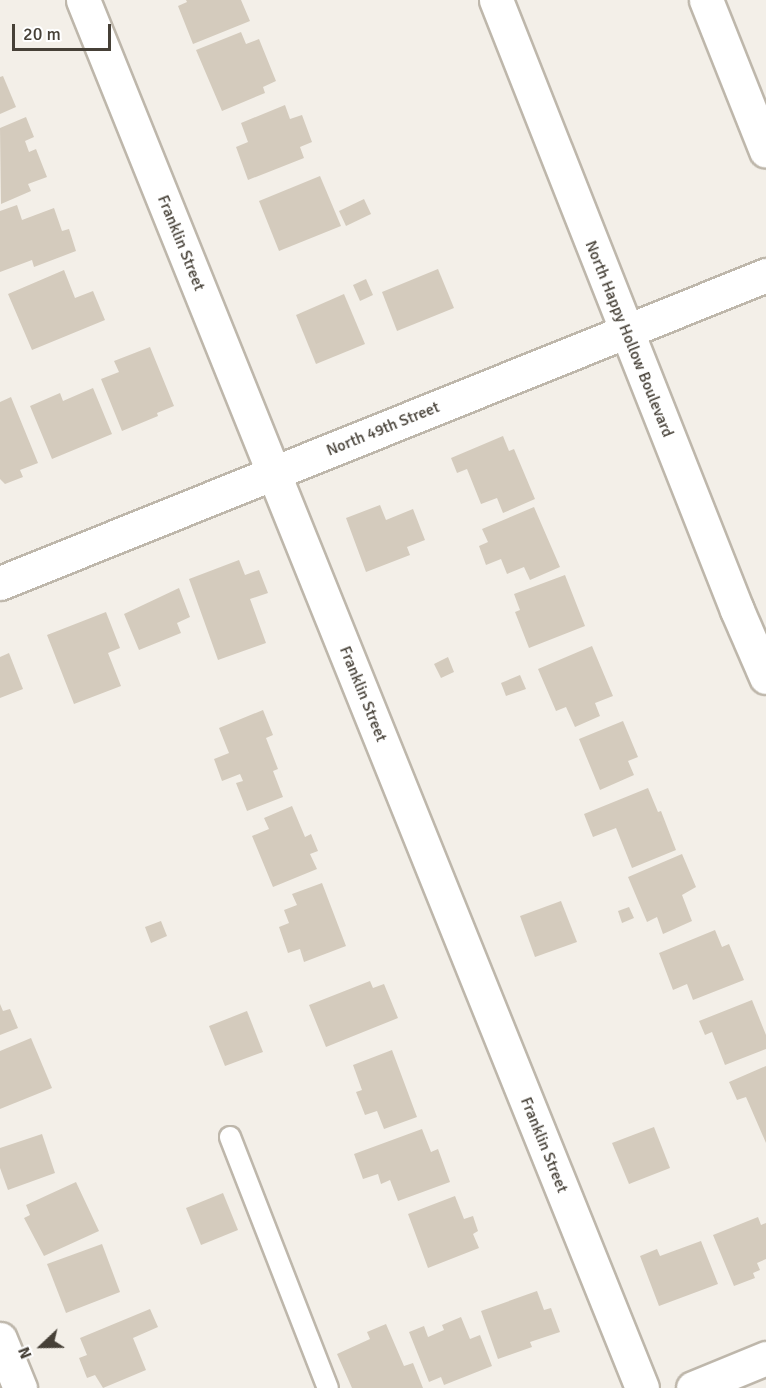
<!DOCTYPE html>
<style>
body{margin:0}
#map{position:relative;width:766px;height:1388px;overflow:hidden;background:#f3efe8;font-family:Signika,sans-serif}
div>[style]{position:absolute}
.building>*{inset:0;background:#d4cbbd}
.roads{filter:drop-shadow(2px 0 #beb7ab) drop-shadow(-2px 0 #beb7ab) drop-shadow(0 2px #beb7ab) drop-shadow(0 -2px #beb7ab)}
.service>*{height:20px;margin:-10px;padding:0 10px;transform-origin:10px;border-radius:10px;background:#fff}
.minor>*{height:33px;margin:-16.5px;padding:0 16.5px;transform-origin:16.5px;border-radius:16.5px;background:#fff}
span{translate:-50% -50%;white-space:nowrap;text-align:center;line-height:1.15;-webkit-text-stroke:4.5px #fff;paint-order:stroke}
.street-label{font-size:16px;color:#464037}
.north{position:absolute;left:12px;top:1316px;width:60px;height:60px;-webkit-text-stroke:4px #fff;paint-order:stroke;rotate:248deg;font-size:16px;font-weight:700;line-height:24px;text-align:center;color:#464037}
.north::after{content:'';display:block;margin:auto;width:21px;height:27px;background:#464037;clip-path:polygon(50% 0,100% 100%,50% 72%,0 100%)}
.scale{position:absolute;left:12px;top:24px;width:99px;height:27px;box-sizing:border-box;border:3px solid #464037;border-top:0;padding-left:8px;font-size:18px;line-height:21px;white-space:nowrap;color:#464037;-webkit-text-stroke:4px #fff;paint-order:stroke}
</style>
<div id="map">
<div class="building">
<div style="clip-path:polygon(186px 0,241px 0,250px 21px,193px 44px,178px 6px,187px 2px)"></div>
<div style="clip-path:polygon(241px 32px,246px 44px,259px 39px,276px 81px,263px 87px,265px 93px,222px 111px,196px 50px)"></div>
<div style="clip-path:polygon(3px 76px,16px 107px,0 114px,0 77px)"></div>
<div style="clip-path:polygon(285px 105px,290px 119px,302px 115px,312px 142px,300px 147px,304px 158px,248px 180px,236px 147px,248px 142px,241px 123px)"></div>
<div style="clip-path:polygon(26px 117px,34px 137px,25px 141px,29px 152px,36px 149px,47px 177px,28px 184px,31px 191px,1px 204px,0 128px)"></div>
<div style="clip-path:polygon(320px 176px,341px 226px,279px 251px,259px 201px)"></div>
<div style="clip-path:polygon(364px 199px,371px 214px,346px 226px,339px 211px)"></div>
<div style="clip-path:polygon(17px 205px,22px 220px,54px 208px,62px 231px,69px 229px,76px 251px,34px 267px,32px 260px,0 272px,0 211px)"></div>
<div style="clip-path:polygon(438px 269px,454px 308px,397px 331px,382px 292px)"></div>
<div style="clip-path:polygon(64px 270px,75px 298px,93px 291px,105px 320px,32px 350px,8px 294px)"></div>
<div style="clip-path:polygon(366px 279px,373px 295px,360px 301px,353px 285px)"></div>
<div style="clip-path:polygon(344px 294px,365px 344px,316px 364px,296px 315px)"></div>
<div style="clip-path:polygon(150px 347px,174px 406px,157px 413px,158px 416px,122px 431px,101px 379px,119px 372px,114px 361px)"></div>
<div style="clip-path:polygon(93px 388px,112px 434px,52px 459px,30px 406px,60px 393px,63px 401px)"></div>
<div style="clip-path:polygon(11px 397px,38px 463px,20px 470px,23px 477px,5px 484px,0 479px,0 402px)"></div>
<div style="clip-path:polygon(503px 436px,509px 451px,514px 449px,535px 499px,503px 513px,497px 498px,481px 504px,467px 469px,457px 473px,451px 458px)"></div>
<div style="clip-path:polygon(380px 505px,386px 520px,413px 509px,425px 540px,407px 547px,410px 555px,366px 572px,346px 518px)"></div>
<div style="clip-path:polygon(534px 507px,560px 567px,530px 580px,524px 567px,507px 574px,501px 559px,486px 565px,479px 546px,488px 542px,482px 529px)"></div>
<div style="clip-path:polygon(239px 560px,245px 575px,259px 570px,268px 593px,250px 599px,266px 643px,218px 660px,189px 579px)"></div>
<div style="clip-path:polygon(565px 575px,585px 626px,529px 648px,515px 612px,520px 610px,514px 594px)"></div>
<div style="clip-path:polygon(179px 588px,190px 617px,177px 623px,181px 633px,139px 650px,124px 614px)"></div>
<div style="clip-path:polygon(106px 612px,120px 648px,108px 653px,121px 686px,74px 704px,47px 635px)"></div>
<div style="clip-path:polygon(592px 646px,613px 696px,595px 703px,600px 716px,575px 727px,566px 707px,556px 711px,538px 669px)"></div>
<div style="clip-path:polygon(9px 653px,23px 689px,0 698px,0 657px)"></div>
<div style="clip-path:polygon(448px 657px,454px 672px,441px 678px,434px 664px)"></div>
<div style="clip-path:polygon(520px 675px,526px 689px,506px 696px,501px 683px)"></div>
<div style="clip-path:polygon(263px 710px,273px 735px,266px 738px,278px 769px,273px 771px,283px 797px,247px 811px,236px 783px,243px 781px,240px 774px,222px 781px,214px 759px,229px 753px,219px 728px)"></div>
<div style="clip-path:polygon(623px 721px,638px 757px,628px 761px,634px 775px,600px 790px,579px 739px)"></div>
<div style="clip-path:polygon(648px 788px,658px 812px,661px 811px,676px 850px,632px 868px,616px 828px,593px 837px,584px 814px)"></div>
<div style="clip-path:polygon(292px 806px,305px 837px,311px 834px,318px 851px,310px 854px,317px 869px,273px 887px,252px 836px,269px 829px,264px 818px)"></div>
<div style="clip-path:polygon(682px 854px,696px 887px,682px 895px,692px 921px,663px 934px,657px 917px,647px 922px,628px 877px)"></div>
<div style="clip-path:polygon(322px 883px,346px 946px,304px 962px,300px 949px,288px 953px,279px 927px,289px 923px,284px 910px,297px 905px,292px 894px)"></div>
<div style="clip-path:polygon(561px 901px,577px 942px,535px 957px,520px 916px)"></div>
<div style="clip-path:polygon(629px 907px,634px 918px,622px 923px,618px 911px)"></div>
<div style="clip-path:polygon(161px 921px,167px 936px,151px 943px,145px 927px)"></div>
<div style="clip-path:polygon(715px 930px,722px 947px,729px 944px,744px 980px,693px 1000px,687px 984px,673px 990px,659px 953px)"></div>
<div style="clip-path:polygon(370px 981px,373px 988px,384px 984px,398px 1018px,326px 1047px,309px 1005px)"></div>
<div style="clip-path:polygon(752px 1000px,766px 1035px,766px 1049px,725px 1065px,712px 1032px,705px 1035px,699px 1021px)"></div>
<div style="clip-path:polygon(0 1004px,3px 1011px,10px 1009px,18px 1028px,0 1035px)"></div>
<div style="clip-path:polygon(247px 1011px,263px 1052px,225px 1066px,209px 1026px)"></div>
<div style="clip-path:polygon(31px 1038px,52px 1088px,0 1109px,0 1051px)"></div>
<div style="clip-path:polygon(392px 1050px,417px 1117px,384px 1129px,377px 1111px,365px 1115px,356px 1092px,362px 1090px,353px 1065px)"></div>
<div style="clip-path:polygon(766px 1066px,766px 1143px,746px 1097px,737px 1100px,729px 1082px)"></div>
<div style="clip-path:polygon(654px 1127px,670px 1168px,629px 1184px,612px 1143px)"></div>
<div style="clip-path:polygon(422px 1129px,431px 1152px,438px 1149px,450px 1182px,398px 1201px,390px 1180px,381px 1184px,378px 1174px,363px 1179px,354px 1154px)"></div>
<div style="clip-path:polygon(42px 1134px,55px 1173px,8px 1190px,0 1168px,0 1148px)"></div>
<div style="clip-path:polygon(76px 1182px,99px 1231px,44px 1256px,24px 1218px,30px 1215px,26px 1205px)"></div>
<div style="clip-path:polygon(223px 1193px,238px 1230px,201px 1245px,186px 1208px)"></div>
<div style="clip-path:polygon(455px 1196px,464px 1219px,473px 1216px,478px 1231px,473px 1234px,479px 1248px,428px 1268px,408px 1214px)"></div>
<div style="clip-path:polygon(758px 1217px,761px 1225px,766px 1223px,766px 1259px,757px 1263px,760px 1270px,753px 1273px,755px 1278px,734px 1286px,713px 1235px)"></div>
<div style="clip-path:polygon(701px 1241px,718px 1284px,659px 1306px,640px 1256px,657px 1249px,660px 1256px)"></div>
<div style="clip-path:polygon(102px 1244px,120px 1292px,66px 1313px,47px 1264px)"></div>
<div style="clip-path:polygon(537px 1291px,544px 1310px,551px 1308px,560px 1332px,530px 1342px,532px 1347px,498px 1359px,481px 1311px)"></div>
<div style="clip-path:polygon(150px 1309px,158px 1327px,133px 1338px,146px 1370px,103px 1388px,95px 1375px,87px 1378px,79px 1358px,87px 1355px,80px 1338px)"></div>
<div style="clip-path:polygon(461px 1317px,470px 1339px,480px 1335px,492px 1366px,444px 1385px,441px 1377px,429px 1382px,409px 1332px,424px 1326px,428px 1337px,444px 1330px,442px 1325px)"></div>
<div style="clip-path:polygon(386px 1324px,404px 1366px,413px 1363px,423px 1388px,352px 1388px,337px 1354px,370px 1339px,367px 1332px)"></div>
</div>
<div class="roads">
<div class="service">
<div style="left:230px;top:1137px;width:269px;rotate:68.7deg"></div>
</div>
<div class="minor">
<div style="left:83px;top:0;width:1496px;rotate:68.06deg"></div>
<div style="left:496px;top:0;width:656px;rotate:68.44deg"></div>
<div style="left:737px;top:610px;width:73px;rotate:66.6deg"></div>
<div style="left:706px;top:0;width:162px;rotate:68.3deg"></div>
<div style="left:0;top:583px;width:826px;rotate:-21.9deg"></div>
<div style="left:0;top:1339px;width:53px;rotate:67.8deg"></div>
<div style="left:693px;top:1388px;width:79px;rotate:-22.3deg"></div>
</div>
</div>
<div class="street-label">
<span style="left:181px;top:243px;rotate:68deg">Franklin Street</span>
<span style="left:629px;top:339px;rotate:68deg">North Happy Hollow Boulevard</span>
<span style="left:383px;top:429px;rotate:-22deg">North 49th Street</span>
<span style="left:363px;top:694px;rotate:68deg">Franklin Street</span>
<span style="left:544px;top:1145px;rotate:68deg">Franklin Street</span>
</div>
<div class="north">N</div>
<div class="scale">20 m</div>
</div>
